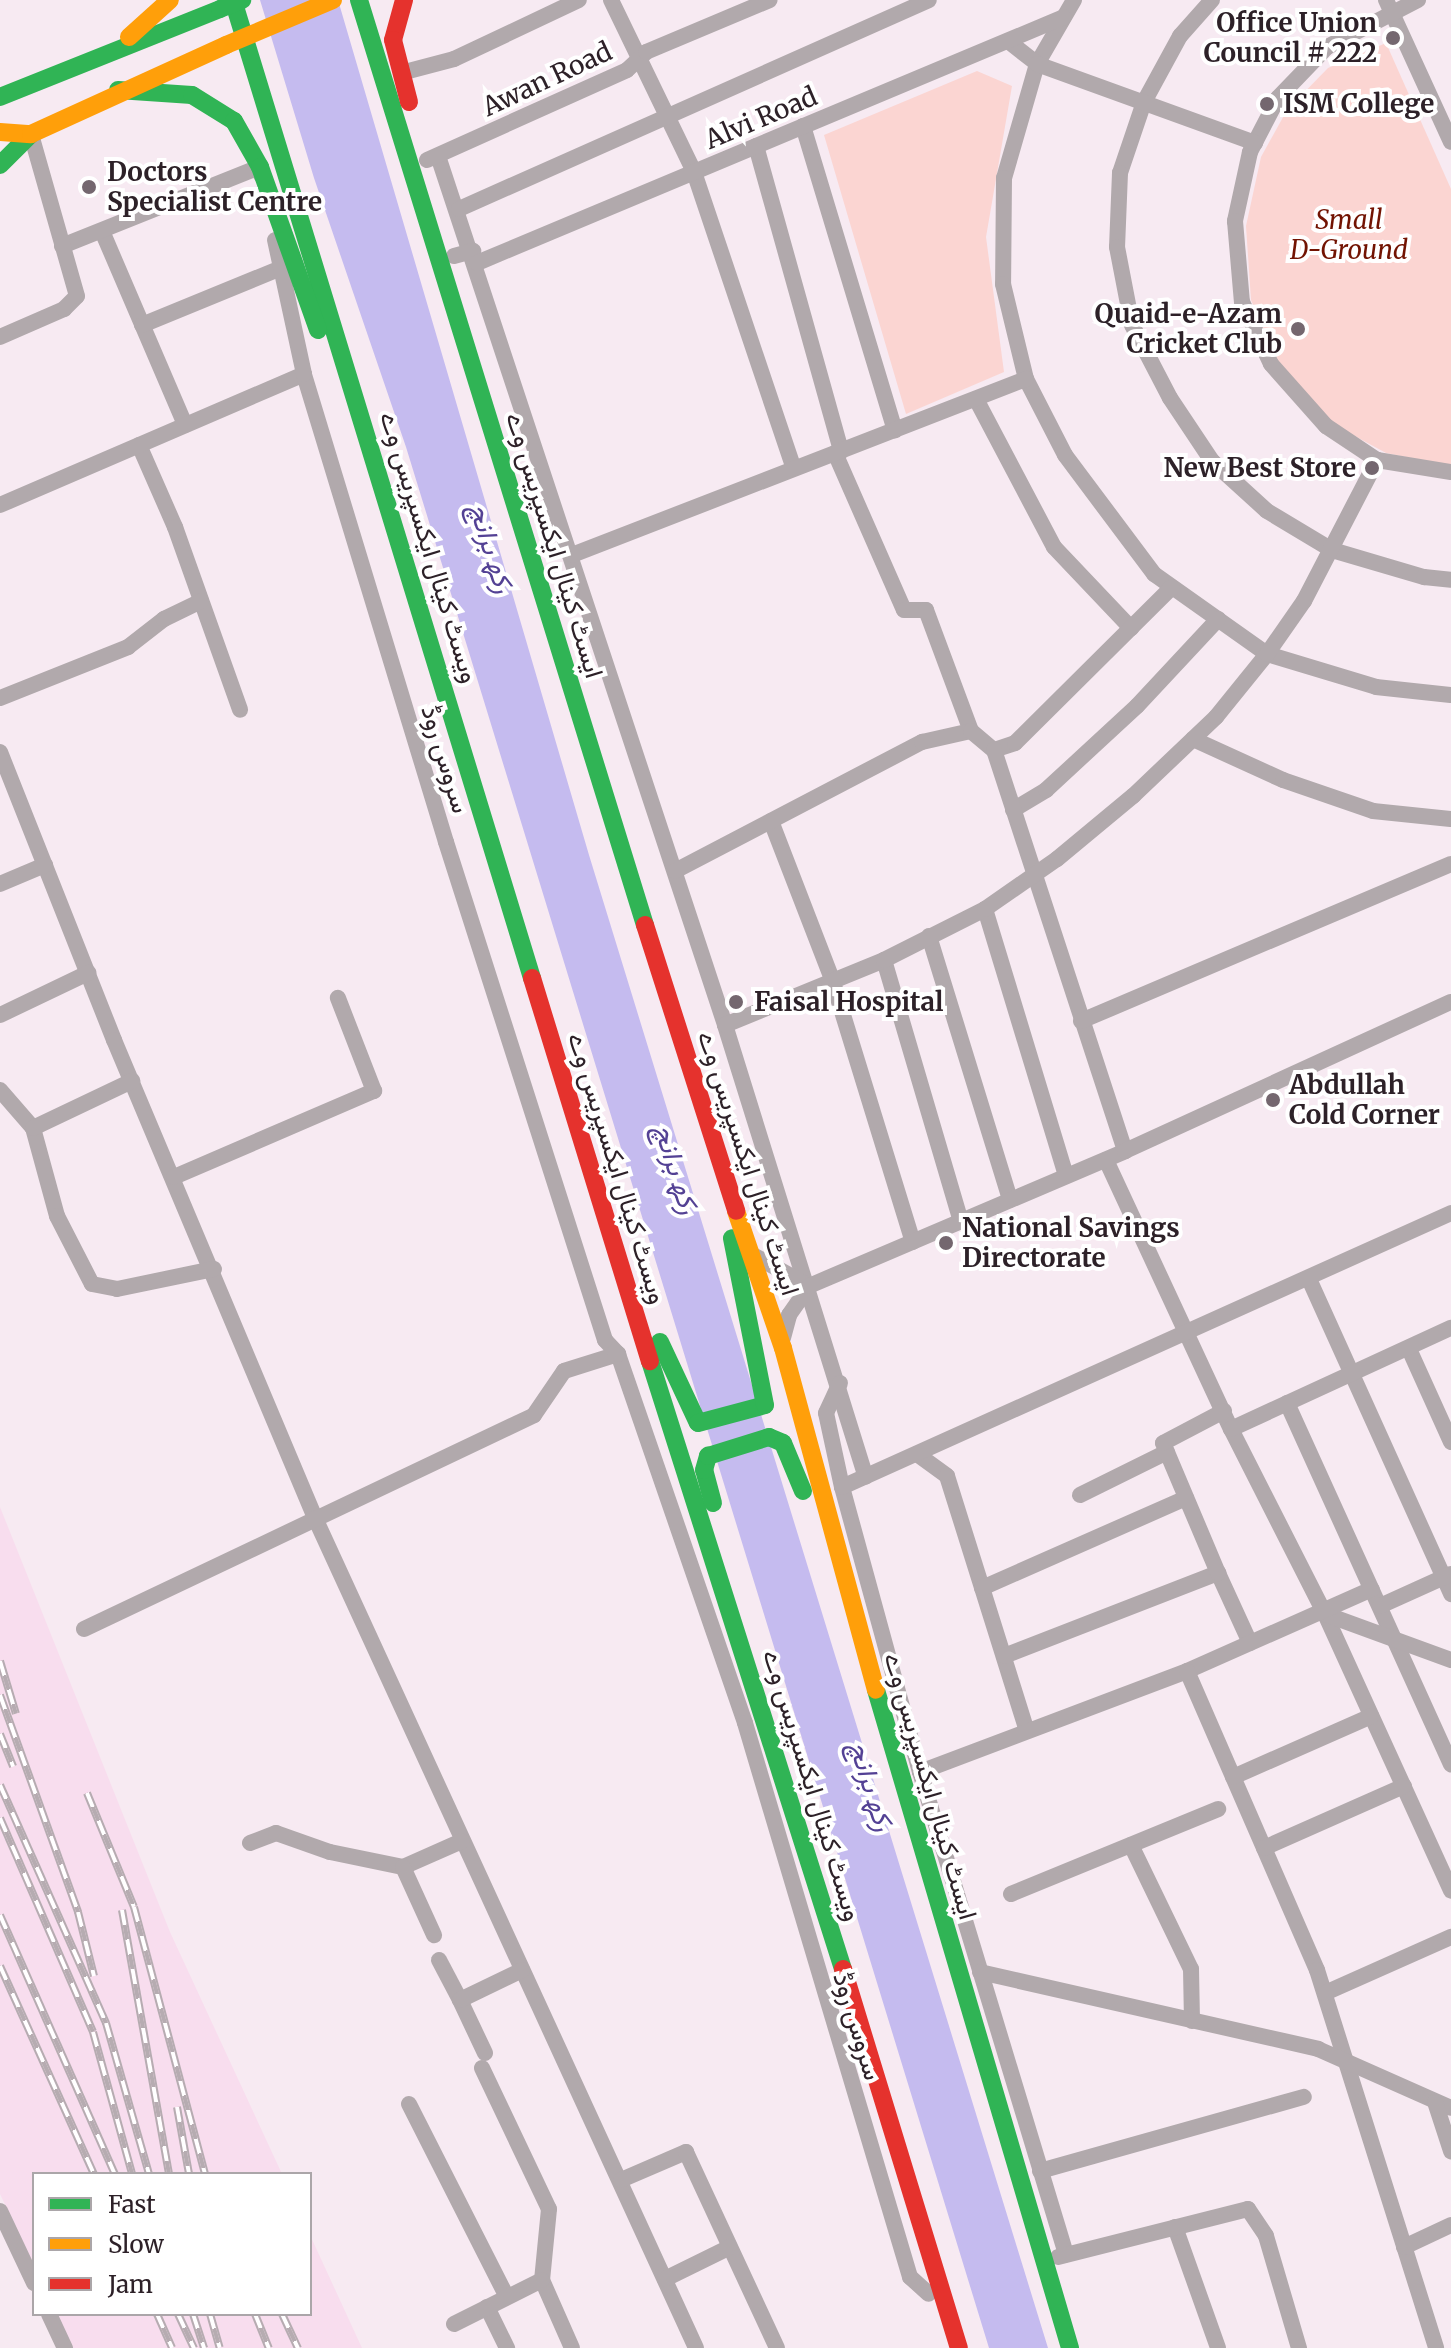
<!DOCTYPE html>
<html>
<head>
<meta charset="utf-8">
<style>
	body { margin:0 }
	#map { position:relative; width:1451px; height:2348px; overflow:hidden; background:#f7eaf2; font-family:Merriweather,Vazirmatn,serif }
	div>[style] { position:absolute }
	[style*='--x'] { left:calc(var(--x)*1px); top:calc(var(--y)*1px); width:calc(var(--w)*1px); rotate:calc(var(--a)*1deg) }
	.built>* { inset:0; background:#f8ddee }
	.green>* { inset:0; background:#fbd5d2 }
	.water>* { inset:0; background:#c5bbef }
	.street>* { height:16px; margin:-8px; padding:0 8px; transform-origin:8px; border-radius:8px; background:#b1a9ac }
	.fast>* { height:18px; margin:-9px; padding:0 9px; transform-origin:9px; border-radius:9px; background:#30b455 }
	.slow>* { height:18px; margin:-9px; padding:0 9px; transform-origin:9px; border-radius:9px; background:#ff9f0a }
	.jam>* { height:18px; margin:-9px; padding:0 9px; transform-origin:9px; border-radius:9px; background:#e5322d }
	.rail>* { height:8px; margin-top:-4px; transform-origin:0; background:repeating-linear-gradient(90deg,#fff 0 15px,#b6acb1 0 30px); box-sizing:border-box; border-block:2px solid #b6acb1 }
	.fast-bridge>* { height:18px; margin:-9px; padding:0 9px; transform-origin:9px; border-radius:9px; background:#30b455 }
	.slow-bridge>* { height:18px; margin:-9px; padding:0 9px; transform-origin:9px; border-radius:9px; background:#ff9f0a }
	.dots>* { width:22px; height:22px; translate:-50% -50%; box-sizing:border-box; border:4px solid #fff; border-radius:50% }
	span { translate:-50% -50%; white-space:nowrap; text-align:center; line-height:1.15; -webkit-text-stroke:8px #fff; paint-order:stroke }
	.poi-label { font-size:26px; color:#2d2128; font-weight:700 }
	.right { translate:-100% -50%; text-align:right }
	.left { translate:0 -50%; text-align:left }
	.street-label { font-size:26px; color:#2d2128 }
	.park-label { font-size:26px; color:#721302; font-style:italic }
	.water-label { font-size:28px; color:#534194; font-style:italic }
	.legend { position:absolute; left:32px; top:2172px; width:280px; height:144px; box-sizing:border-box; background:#fff; border:2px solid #aba6a9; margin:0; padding:10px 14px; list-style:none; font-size:24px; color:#2d2128 }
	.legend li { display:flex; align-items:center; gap:16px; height:40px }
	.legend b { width:40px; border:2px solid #aba6a9 }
</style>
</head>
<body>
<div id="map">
	<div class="built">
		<i style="clip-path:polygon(0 1507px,170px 1932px,282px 2174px,34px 2174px,34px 2265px,0 2194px)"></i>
		<i style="clip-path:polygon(310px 2235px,362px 2348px,73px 2348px,57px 2314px,310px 2314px)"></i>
	</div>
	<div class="green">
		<i style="clip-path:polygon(1386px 43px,1451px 189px,1451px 466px,1386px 453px,1327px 421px,1278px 361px,1251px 300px,1246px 226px,1261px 157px,1287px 110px,1328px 68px)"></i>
		<i style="clip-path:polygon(977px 71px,1012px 86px,986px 237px,1004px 372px,906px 414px,824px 135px)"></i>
	</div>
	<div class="water">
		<i style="clip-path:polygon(260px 0,338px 0,589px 855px,1048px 2348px,989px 2348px,406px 447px,314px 178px)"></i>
	</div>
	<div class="street">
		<i style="--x:611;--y:0;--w:191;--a:64.2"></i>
		<i style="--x:694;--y:172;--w:311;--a:71.4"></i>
		<i style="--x:1074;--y:0;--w:74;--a:120"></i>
		<i style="--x:1037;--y:64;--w:119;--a:106.1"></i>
		<i style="--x:1004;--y:178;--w:106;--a:90.5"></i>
		<i style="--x:1003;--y:284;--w:98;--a:76.4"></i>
		<i style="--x:1026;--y:379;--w:85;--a:62.8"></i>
		<i style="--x:1065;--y:455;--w:149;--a:53.2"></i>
		<i style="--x:1154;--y:574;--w:138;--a:35.3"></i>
		<i style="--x:1267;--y:654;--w:114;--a:16.8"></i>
		<i style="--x:1376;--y:687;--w:75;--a:6.1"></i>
		<i style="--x:1212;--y:0;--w:48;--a:131.6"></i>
		<i style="--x:1180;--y:36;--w:75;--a:118.6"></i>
		<i style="--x:1144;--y:102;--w:75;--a:108.7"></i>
		<i style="--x:1120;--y:173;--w:74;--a:92.3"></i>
		<i style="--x:1117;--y:247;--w:79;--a:79.1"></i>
		<i style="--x:1132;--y:325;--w:82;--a:62.5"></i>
		<i style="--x:1170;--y:398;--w:76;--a:56.3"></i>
		<i style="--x:1212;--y:461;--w:74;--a:42.3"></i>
		<i style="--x:1267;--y:511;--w:76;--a:31"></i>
		<i style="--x:1332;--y:550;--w:96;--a:16.4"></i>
		<i style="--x:1424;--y:577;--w:27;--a:6"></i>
		<i style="--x:1386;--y:0;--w:156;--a:65.4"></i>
		<i style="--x:1418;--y:0;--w:102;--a:152.7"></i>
		<i style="--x:1327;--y:47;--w:71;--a:133.9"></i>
		<i style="--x:1278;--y:98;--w:61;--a:117.4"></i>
		<i style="--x:1250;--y:152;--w:71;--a:102.3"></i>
		<i style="--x:1235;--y:221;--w:81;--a:85.1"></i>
		<i style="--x:1242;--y:302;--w:68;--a:64.9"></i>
		<i style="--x:1271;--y:364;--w:83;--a:48.4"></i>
		<i style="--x:1326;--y:426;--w:61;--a:33.7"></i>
		<i style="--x:1377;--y:460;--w:75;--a:9.2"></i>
		<i style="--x:1008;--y:41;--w:37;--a:38"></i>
		<i style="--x:1037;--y:64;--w:232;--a:19.9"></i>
		<i style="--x:401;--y:73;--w:55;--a:-14.8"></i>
		<i style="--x:454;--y:59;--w:138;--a:-25.3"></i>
		<i style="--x:803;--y:126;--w:318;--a:73.2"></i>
		<i style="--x:756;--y:146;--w:317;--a:74.4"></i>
		<i style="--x:438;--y:156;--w:915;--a:71.72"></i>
		<i style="--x:725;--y:1025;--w:473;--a:72.7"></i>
		<i style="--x:427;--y:160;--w:219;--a:-24.2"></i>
		<i style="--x:627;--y:70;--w:26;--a:-43"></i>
		<i style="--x:646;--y:52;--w:134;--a:-22.8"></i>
		<i style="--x:459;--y:209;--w:514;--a:-23.97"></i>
		<i style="--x:102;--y:231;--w:211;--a:66.8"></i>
		<i style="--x:62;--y:246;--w:213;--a:-21.8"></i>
		<i style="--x:260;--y:167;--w:8;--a:83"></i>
		<i style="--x:454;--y:256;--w:20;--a:-15"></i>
		<i style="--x:477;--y:263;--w:636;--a:-22.74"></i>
		<i style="--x:142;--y:325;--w:150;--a:-22.3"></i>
		<i style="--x:0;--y:337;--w:70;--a:-23.6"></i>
		<i style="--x:64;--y:309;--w:18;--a:-45"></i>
		<i style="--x:77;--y:296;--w:168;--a:-105.9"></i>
		<i style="--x:976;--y:399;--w:167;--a:62.2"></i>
		<i style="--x:1054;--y:547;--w:112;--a:46.5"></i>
		<i style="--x:139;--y:445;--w:90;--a:66.3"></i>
		<i style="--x:175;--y:527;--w:194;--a:70.4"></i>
		<i style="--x:835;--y:453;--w:171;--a:66.3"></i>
		<i style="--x:904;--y:610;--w:22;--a:0"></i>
		<i style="--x:926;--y:610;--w:129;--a:69.6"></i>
		<i style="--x:0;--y:505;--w:331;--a:-23.3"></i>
		<i style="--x:572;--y:555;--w:487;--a:-21.2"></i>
		<i style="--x:0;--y:698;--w:138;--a:-21.7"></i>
		<i style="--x:128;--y:647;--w:46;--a:-37.9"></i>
		<i style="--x:164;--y:619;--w:41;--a:-25.9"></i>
		<i style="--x:1193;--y:739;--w:99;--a:24.5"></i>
		<i style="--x:1283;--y:780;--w:95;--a:19"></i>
		<i style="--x:1373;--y:811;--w:78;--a:5.9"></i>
		<i style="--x:994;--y:750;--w:22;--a:-18"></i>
		<i style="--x:1015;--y:743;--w:221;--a:-44.8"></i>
		<i style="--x:0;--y:752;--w:310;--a:68.4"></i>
		<i style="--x:114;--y:1040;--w:519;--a:67.19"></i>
		<i style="--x:315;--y:1518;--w:913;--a:65.34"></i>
		<i style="--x:1013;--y:810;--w:39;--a:-31"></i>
		<i style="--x:1046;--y:790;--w:124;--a:-42.7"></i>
		<i style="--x:1137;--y:706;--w:119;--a:-47"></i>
		<i style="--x:771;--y:821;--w:169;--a:68.9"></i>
		<i style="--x:832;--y:979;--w:275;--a:72.9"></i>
		<i style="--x:675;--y:871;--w:279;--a:-27.6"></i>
		<i style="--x:922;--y:742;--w:50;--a:-12.7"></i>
		<i style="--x:971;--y:731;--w:30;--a:40"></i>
		<i style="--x:994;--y:750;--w:422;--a:71.9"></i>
		<i style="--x:0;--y:884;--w:49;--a:-22.9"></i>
		<i style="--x:985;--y:909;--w:279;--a:73.1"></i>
		<i style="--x:929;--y:936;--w:276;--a:72.9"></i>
		<i style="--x:884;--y:960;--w:272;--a:73.6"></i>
		<i style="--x:0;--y:1015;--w:98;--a:-25.5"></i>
		<i style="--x:1081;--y:1021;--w:402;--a:-23"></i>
		<i style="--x:725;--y:1025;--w:172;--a:-22.2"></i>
		<i style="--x:884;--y:960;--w:113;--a:-26.8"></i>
		<i style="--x:985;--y:909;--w:88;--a:-34.8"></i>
		<i style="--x:1057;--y:859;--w:99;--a:-39.7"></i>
		<i style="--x:1133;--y:796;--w:115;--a:-43.6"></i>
		<i style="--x:1216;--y:717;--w:81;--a:-51"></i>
		<i style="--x:1267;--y:654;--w:65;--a:-55.1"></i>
		<i style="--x:1304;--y:601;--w:159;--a:-62.6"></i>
		<i style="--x:0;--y:1090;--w:50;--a:49"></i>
		<i style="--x:33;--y:1128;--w:91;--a:74.7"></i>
		<i style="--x:57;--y:1216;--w:76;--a:62.8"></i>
		<i style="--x:92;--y:1284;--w:25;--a:11"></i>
		<i style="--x:117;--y:1289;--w:99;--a:-11.7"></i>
		<i style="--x:33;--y:1128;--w:110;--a:-25.4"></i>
		<i style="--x:1106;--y:1160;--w:297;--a:65.1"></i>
		<i style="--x:1231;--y:1429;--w:208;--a:63.1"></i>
		<i style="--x:1325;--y:1614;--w:304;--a:65.5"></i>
		<i style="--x:174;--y:1177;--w:218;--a:-23.3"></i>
		<i style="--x:374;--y:1091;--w:100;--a:-111.2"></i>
		<i style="--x:753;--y:1255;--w:64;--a:29"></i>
		<i style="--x:1309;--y:1279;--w:346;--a:65.7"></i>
		<i style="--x:783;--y:1338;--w:24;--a:-75"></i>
		<i style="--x:789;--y:1315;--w:35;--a:-55"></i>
		<i style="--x:809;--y:1286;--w:344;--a:-23.1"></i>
		<i style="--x:1125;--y:1151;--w:358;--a:-24.6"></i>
		<i style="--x:1409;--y:1349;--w:102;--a:65.7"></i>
		<i style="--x:618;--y:1354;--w:390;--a:71"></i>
		<i style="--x:745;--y:1723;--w:578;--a:73.41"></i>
		<i style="--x:910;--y:2277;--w:25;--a:42"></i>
		<i style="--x:840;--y:1383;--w:33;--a:115"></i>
		<i style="--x:826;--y:1413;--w:76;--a:77.8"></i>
		<i style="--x:842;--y:1487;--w:295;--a:74.7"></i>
		<i style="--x:920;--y:1772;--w:504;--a:73.15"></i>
		<i style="--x:1287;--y:1403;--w:397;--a:65.6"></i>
		<i style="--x:1231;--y:1429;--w:242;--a:-24.7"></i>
		<i style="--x:917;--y:1454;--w:37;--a:36"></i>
		<i style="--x:947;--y:1476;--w:267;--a:72.6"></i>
		<i style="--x:842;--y:1487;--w:668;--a:-24.22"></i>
		<i style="--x:1080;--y:1495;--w:97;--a:-26.3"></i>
		<i style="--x:1218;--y:1573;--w:77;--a:65.4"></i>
		<i style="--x:982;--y:1588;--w:223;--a:-23.8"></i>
		<i style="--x:1380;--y:1606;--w:78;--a:-24.3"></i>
		<i style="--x:1325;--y:1614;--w:134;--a:20.1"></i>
		<i style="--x:84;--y:1629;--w:498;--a:-25.4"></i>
		<i style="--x:534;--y:1415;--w:53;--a:-55.7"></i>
		<i style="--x:564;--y:1371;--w:57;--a:-17.5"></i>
		<i style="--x:618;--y:1354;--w:19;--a:-133"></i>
		<i style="--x:605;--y:1340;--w:523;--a:-107.71"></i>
		<i style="--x:446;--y:842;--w:489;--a:-106.9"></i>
		<i style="--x:304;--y:374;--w:137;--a:-102.2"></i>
		<i style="--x:1004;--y:1656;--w:230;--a:-21.2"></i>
		<i style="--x:1218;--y:1573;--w:141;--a:-112.9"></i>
		<i style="--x:1163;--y:1443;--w:69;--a:-27.7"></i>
		<i style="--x:1187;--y:1671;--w:202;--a:-23.9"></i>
		<i style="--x:920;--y:1772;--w:285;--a:-20.7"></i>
		<i style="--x:1187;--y:1671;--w:326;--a:66.5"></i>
		<i style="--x:1317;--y:1970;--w:396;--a:72.5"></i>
		<i style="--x:1233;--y:1777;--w:151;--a:-23.8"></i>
		<i style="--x:250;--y:1843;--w:28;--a:-21"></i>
		<i style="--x:276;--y:1833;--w:57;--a:19.4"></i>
		<i style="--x:330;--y:1852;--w:75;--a:11.6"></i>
		<i style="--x:403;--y:1867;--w:64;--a:-23.8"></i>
		<i style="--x:1131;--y:1845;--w:138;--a:64.2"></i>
		<i style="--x:1191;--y:1969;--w:52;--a:88.9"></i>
		<i style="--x:1264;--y:1848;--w:153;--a:-23.9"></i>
		<i style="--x:403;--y:1867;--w:75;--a:65.5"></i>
		<i style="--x:1011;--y:1894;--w:224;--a:-22.3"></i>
		<i style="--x:439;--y:1960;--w:45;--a:62.3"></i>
		<i style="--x:980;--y:1972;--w:347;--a:12.8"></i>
		<i style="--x:1318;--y:2049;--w:145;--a:23.9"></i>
		<i style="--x:1325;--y:1993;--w:138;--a:-24"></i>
		<i style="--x:485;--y:2053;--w:59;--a:-115.3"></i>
		<i style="--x:460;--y:2000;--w:69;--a:-25.8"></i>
		<i style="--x:482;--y:2068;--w:156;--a:64.6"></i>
		<i style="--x:549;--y:2209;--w:71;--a:95.6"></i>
		<i style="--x:542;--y:2280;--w:74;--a:66.2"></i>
		<i style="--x:1435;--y:2102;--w:52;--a:71.9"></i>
		<i style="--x:409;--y:2104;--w:216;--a:63.1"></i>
		<i style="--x:1040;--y:2171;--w:274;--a:-15.7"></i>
		<i style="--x:621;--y:2180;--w:71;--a:-23.3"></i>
		<i style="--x:686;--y:2152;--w:216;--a:65.1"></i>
		<i style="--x:0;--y:2211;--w:80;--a:64.7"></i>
		<i style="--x:1175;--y:2227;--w:128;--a:70.4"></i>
		<i style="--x:1404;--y:2247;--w:52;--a:-25.1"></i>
		<i style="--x:1058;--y:2257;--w:196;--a:-14.2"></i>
		<i style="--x:1248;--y:2209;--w:32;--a:56"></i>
		<i style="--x:1266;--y:2236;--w:117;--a:73.6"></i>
		<i style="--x:665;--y:2279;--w:72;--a:-26.2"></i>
		<i style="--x:487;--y:2307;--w:46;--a:64"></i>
		<i style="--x:49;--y:2314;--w:38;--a:65"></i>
		<i style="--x:454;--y:2324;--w:98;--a:-26.6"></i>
	</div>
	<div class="fast">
		<i style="--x:233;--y:0;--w:1023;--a:73"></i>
		<i style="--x:359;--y:0;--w:968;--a:72.82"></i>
		<i style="--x:118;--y:90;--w:74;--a:3.9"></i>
		<i style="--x:192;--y:95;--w:49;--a:31.8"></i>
		<i style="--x:234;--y:121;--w:53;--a:60.5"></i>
		<i style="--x:260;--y:167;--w:173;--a:70.4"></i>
		<i style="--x:0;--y:97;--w:237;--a:-21.8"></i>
		<i style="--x:0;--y:165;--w:44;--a:-45"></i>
		<i style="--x:660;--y:1342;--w:89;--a:64.9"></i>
		<i style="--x:698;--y:1423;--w:69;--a:-15"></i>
		<i style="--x:765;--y:1405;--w:170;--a:-101.2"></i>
		<i style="--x:650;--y:1361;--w:638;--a:72.39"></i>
		<i style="--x:713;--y:1503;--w:34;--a:-105"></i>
		<i style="--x:704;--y:1470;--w:15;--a:-74"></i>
		<i style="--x:708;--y:1456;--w:64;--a:-17.3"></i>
		<i style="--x:769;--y:1437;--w:15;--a:23"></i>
		<i style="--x:783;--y:1443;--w:52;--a:67.4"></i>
		<i style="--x:876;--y:1690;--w:686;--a:73.57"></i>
	</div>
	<div class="slow">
		<i style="--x:129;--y:37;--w:55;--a:-42.1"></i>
		<i style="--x:0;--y:132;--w:31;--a:4"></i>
		<i style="--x:31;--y:134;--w:214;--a:-24.5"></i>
		<i style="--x:736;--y:1211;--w:145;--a:71.1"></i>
		<i style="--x:783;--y:1348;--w:354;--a:74.8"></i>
	</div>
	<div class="jam">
		<i style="--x:404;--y:0;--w:41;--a:105.4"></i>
		<i style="--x:393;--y:40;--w:64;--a:75.5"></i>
		<i style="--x:645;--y:925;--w:300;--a:72.3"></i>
		<i style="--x:532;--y:978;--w:401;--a:72.9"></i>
		<i style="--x:843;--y:1969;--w:396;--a:73"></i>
	</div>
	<div class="rail">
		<i style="--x:0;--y:1661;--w:55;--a:73.2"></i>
		<i style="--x:0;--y:1695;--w:231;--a:70.2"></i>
		<i style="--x:78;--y:1912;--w:66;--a:76"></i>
		<i style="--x:0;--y:1734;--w:35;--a:68"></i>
		<i style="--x:0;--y:1785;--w:261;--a:66"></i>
		<i style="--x:106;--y:2023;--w:157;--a:74.1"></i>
		<i style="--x:87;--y:1793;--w:123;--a:67.6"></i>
		<i style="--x:134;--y:1907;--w:276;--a:75.1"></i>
		<i style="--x:0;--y:1818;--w:233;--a:66.5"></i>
		<i style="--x:93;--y:2032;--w:147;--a:74.6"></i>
		<i style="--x:122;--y:1910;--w:268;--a:79.9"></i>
		<i style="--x:0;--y:1915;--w:283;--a:66.1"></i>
		<i style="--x:0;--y:1966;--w:228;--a:65.7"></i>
		<i style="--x:177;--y:2107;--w:68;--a:79.8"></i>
		<i style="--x:157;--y:2314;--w:37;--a:66"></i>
		<i style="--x:178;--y:2314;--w:38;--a:65"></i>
		<i style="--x:193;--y:2314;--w:36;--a:72"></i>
		<i style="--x:210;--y:2314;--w:35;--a:74"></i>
		<i style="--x:255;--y:2314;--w:37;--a:68"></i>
		<i style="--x:282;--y:2314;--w:38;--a:65"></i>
	</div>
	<div class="fast-bridge">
		<i style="--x:220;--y:9;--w:24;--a:-22"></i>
	</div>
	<div class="slow-bridge">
		<i style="--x:226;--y:45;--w:116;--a:-22.8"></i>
	</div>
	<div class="dots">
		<i style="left:1393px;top:38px;background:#74676f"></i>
		<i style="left:1267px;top:104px;background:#74676f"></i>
		<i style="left:89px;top:187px;background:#74676f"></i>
		<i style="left:1298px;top:329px;background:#74676f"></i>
		<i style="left:1372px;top:468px;background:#74676f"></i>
		<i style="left:736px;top:1002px;background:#74676f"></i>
		<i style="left:1273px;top:1100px;background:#74676f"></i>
		<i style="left:946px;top:1243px;background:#74676f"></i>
	</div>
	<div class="poi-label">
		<span class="right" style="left:1377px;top:38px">Office Union<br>Council # 222</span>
		<span class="left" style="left:1283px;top:104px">ISM College</span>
		<span class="left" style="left:107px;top:187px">Doctors<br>Specialist Centre</span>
		<span class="right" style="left:1282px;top:329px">Quaid-e-Azam<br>Cricket Club</span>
		<span class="right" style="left:1356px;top:468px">New Best Store</span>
		<span class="left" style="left:754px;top:1002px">Faisal Hospital</span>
		<span class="left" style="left:1289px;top:1100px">Abdullah<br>Cold Corner</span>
		<span class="left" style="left:962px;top:1243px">National Savings<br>Directorate</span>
	</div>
	<div class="street-label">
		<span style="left:547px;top:79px;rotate:-25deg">Awan Road</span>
		<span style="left:761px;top:118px;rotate:-23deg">Alvi Road</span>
		<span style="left:555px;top:545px;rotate:73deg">ایسٹ کینال ایکسپریس وے</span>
		<span style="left:430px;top:547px;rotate:73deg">ویسٹ کینال ایکسپریس وے</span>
		<span style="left:446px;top:759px;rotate:73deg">سروس روڈ</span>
		<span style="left:749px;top:1163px;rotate:72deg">ایسٹ کینال ایکسپریس وے</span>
		<span style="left:618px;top:1168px;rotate:73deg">ویسٹ کینال ایکسپریس وے</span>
		<span style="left:813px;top:1785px;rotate:73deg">ویسٹ کینال ایکسپریس وے</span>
		<span style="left:931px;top:1786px;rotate:74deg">ایسٹ کینال ایکسپریس وے</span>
		<span style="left:858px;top:2026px;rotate:73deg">سروس روڈ</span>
	</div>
	<div class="park-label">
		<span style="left:1349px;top:235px">Small<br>D-Ground</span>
	</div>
	<div class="water-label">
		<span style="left:492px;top:548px;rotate:73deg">رکھ برانچ</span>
		<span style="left:677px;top:1169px;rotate:73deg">رکھ برانچ</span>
		<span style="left:872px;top:1786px;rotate:73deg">رکھ برانچ</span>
	</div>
	<ul class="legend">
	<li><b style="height:10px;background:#30b455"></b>Fast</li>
	<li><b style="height:10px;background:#ff9f0a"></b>Slow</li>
	<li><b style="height:10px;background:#e5322d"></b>Jam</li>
	</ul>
</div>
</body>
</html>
